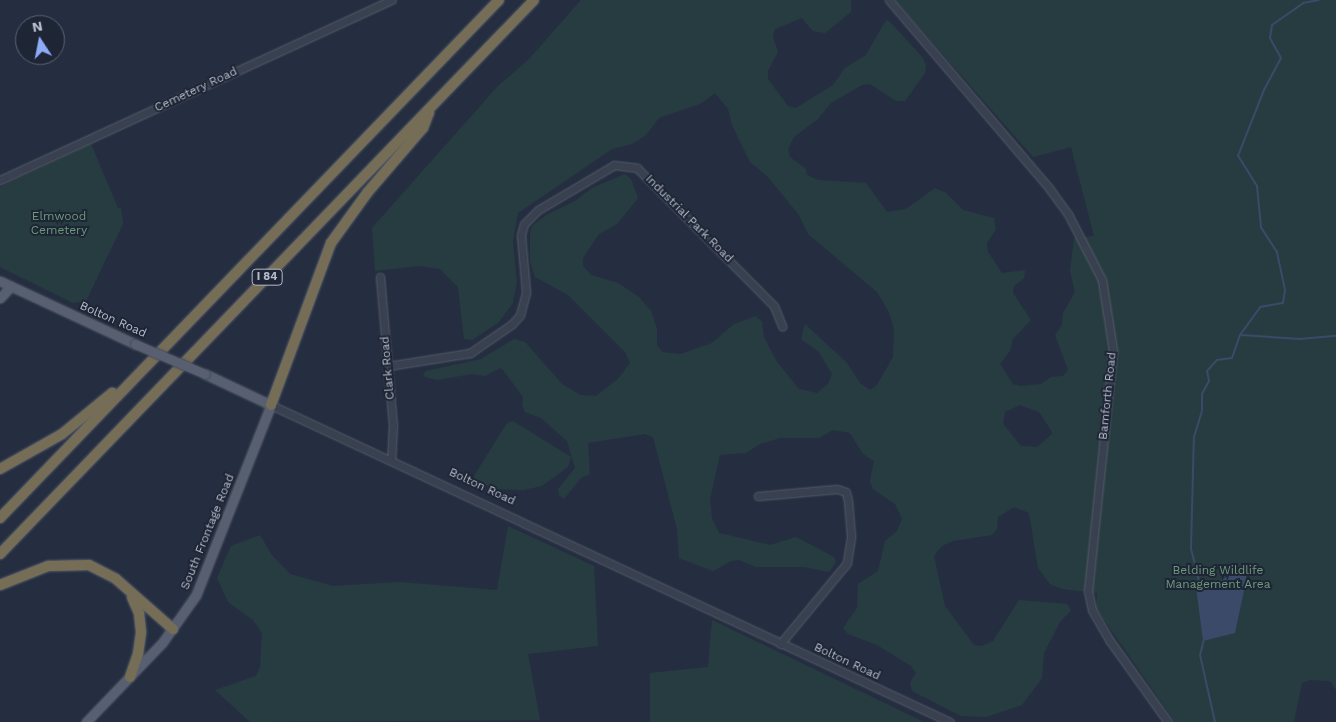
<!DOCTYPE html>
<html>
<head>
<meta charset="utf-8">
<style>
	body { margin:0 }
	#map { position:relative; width:1336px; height:722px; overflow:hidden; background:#252e40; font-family:"Work Sans",sans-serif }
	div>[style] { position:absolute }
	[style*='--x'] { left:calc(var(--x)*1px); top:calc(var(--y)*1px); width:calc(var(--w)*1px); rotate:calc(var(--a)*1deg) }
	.green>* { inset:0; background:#273c41 }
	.water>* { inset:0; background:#3b4a69 }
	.stream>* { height:2px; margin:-1px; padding:0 1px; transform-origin:1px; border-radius:1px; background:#3b4a69 }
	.roads { filter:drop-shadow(0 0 1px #545c6a) drop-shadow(0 0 1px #545c6a) }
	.minor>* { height:7px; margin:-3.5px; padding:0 3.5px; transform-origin:3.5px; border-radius:3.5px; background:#394150 }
	.major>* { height:9px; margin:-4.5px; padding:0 4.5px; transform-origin:4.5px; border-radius:4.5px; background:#585f70 }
	.highway>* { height:10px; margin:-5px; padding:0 5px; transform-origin:5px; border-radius:5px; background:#766d57 }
	.bridges { filter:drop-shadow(0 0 1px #434a59) drop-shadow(0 0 1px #434a59) }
	.major-bridge>* { height:9px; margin:-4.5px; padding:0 4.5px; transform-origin:4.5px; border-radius:4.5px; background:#585f70 }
	span { translate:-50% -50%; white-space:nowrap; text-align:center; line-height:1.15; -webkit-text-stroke:4px #1e2535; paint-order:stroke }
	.shield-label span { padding:1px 4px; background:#1e2535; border:1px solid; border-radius:4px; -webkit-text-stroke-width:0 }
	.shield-label { font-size:11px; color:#b6bcca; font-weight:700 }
	.street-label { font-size:12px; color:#b6bcca }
	.park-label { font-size:12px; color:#6d9b7c }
	.north { position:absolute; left:15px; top:15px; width:50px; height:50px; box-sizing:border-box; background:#1e2535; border:1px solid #5b6171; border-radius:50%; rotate:349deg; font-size:14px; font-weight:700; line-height:20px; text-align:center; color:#b6bcca }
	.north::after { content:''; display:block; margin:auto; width:18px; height:22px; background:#8dacf8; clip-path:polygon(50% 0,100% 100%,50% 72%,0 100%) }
</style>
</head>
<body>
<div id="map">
	<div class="green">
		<i style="clip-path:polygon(evenodd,581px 0,851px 0,851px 12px,825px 33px,813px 31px,802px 18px,775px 29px,773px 37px,778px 52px,768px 71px,768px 79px,788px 106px,796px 108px,833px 85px,845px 68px,866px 55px,884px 23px,887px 20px,893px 25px,923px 58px,926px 65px,925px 73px,905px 101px,896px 101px,870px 84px,862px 85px,831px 103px,818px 119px,794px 137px,788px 149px,790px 157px,806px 169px,807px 175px,818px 180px,866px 183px,887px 212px,906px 209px,935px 188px,946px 193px,963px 210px,994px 218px,996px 229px,987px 243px,988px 252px,1002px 273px,1025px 270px,1024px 278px,1014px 286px,1013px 293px,1031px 320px,1013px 339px,1010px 351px,1000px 364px,1013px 384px,1020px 386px,1041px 384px,1051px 377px,1063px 376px,1068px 370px,1055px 335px,1062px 325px,1063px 313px,1075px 292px,1070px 271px,1074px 238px,1094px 236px,1071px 147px,1033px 157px,895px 0,1336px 0,1336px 690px,1330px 681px,1310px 680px,1302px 683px,1294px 722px,1175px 722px,1096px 608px,1097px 593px,1062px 589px,1050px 584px,1038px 568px,1029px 513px,1014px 507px,998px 517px,997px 529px,992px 535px,953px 541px,942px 546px,934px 556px,945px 606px,974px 645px,982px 646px,993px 641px,1019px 600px,1067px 604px,1071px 610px,1060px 622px,1044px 653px,1042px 678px,1022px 705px,986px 717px,961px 716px,912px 691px,910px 683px,916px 673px,911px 666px,877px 645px,848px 634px,843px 628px,857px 608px,858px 584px,878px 571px,885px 541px,897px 531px,902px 519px,895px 504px,873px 489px,870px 481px,874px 461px,863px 454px,850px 433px,833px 430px,819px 438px,780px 438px,760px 444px,746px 453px,720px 455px,710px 499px,712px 518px,719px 533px,770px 545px,796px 537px,834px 557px,836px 562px,829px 572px,804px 567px,756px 567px,739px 560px,731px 561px,713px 571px,679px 558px,677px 529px,653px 437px,644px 434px,588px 443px,590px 474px,581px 478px,564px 499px,559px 495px,558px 489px,575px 468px,567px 441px,541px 418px,525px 412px,522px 405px,523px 397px,503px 370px,500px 368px,485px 376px,472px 374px,437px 380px,425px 377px,423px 374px,426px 371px,481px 359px,514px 339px,525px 342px,562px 384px,580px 395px,596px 396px,618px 379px,630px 363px,625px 352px,568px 295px,535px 277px,530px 261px,530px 232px,533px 225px,546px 215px,575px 201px,592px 188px,625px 174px,631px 179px,638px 198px,617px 224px,599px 234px,583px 258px,583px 266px,591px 275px,618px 283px,639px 297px,651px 311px,657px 329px,657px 345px,662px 352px,681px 354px,712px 343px,734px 324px,756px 316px,762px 322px,764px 337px,777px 362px,799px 389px,817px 393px,828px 384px,832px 374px,819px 352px,801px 339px,805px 324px,847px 363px,860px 383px,870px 390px,877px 385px,893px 357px,894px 329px,889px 312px,877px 292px,808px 234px,799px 215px,767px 176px,750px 162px,732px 125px,728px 109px,715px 93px,702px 103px,659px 118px,646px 135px,632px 144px,612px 149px,518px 213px,513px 241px,517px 281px,513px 303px,498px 323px,472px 340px,464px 339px,458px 287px,440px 269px,419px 266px,375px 271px,372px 228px,497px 87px,529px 59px,581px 0,1020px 405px,1039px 412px,1051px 430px,1052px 434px,1037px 447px,1021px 446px,1003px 424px,1005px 412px,1020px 405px)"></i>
		<i style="clip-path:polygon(91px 144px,118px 208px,121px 208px,123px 224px,86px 301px,73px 303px,0 267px,0 187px)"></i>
		<i style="clip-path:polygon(513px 421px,571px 457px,568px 467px,542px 486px,524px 490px,496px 489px,472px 479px,507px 423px)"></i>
		<i style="clip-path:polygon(508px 526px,594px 566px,598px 646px,528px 654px,540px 720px,250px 722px,215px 690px,256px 676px,260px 667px,262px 633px,253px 620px,228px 602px,217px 578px,231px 546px,260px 535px,271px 554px,290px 574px,333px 586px,399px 582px,497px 590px)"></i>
		<i style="clip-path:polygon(712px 620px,922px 721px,924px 722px,650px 722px,650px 673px,708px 667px)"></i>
	</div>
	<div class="water">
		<i style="clip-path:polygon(1239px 568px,1246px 571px,1246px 581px,1235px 633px,1203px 641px,1196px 587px,1222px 580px)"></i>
	</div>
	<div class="stream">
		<i style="--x:1241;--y:335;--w:59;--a:3.9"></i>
		<i style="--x:1300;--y:339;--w:36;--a:-5"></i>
		<i style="--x:1200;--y:585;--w:38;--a:-104"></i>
		<i style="--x:1191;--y:548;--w:111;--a:-88.5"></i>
		<i style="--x:1194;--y:437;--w:28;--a:-73"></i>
		<i style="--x:1202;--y:410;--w:16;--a:-90"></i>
		<i style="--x:1202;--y:394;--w:15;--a:-62"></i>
		<i style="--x:1209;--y:381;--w:10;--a:-101"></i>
		<i style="--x:1207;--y:371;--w:15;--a:-48"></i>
		<i style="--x:1217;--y:360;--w:15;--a:-8"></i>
		<i style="--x:1232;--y:358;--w:24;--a:-71"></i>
		<i style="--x:1240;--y:335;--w:34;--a:-54"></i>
		<i style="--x:1260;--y:307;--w:23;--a:-10"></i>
		<i style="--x:1283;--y:303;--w:13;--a:-81"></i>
		<i style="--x:1285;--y:290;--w:39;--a:-102"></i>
		<i style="--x:1277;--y:252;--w:30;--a:-123"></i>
		<i style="--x:1261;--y:227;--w:41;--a:-95.6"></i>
		<i style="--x:1257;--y:186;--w:36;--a:-122"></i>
		<i style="--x:1238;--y:156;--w:71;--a:-68.5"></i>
		<i style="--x:1264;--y:90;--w:36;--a:-62"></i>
		<i style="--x:1281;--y:58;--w:23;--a:-119"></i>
		<i style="--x:1270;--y:38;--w:13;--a:-81"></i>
		<i style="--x:1272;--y:25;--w:38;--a:-35"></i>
		<i style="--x:1303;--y:3;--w:16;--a:-11"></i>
		<i style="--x:1204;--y:639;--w:16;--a:104"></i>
		<i style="--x:1200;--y:655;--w:69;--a:77.4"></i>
	</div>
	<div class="roads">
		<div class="minor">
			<i style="--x:889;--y:0;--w:247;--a:49.6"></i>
			<i style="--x:1049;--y:188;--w:34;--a:54"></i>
			<i style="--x:1069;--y:216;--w:72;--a:62.7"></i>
			<i style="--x:1102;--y:280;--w:71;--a:81.1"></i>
			<i style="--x:1113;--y:350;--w:242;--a:95.9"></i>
			<i style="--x:1088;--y:591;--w:19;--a:78"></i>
			<i style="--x:1092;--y:610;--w:36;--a:60"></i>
			<i style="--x:1110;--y:641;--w:100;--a:54.4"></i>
			<i style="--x:0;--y:180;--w:431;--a:-24.7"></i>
			<i style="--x:380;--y:277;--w:149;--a:85"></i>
			<i style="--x:393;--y:425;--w:34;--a:93"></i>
			<i style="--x:388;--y:366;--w:83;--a:-9"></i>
			<i style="--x:470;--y:353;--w:51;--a:-34.6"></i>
			<i style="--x:512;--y:324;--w:12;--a:-48"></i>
			<i style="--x:520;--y:315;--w:24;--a:-75"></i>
			<i style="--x:526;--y:292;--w:57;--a:-95"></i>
			<i style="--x:521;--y:235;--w:11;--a:-75"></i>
			<i style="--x:524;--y:224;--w:20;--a:-45"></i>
			<i style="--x:538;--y:210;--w:88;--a:-30.6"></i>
			<i style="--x:614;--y:165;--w:23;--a:7"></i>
			<i style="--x:637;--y:168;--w:194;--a:45.2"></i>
			<i style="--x:774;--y:306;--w:22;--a:68"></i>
			<i style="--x:271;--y:405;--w:749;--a:25.03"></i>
			<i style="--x:758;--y:496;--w:79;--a:-5.1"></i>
			<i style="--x:837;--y:489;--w:9;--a:18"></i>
			<i style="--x:846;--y:492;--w:9;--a:77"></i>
			<i style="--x:848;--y:501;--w:36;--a:85"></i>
			<i style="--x:851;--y:537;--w:26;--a:99"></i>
			<i style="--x:847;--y:563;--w:105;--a:129.6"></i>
		</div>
		<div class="major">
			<i style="--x:0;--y:281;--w:149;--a:25"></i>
			<i style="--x:0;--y:298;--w:16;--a:-47"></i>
			<i style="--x:86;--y:722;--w:110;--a:-46.1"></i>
			<i style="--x:162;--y:643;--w:59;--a:-54.7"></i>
			<i style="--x:196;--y:595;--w:204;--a:-68.5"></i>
			<i style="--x:271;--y:405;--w:73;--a:-154.8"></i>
		</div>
		<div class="highway">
			<i style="--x:271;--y:405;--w:173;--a:-69.7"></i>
			<i style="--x:331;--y:243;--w:62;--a:-54.2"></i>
			<i style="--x:367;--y:193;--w:86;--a:-49.3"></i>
			<i style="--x:423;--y:128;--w:17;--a:-69"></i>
			<i style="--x:0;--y:469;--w:71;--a:-29.4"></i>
			<i style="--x:62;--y:434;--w:65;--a:-39.4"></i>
			<i style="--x:0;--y:518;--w:719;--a:-46.07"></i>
			<i style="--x:0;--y:554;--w:769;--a:-46.05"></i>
			<i style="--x:0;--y:585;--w:52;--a:-21.6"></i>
			<i style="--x:48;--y:566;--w:41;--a:-1.4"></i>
			<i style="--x:89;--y:565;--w:30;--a:27"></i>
			<i style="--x:116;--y:579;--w:76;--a:41.3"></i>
			<i style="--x:130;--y:677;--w:24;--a:-71"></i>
			<i style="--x:138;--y:654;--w:22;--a:-82"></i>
			<i style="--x:141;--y:632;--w:19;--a:-96"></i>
			<i style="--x:139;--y:613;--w:17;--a:-114"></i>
		</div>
	</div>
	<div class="bridges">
		<div class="major-bridge">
			<i style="--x:135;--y:344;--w:76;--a:23.2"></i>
		</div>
	</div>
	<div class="shield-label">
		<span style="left:267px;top:277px">I 84</span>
	</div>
	<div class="street-label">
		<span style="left:196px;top:90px;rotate:-25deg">Cemetery Road</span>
		<span style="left:689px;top:219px;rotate:45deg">Industrial Park Road</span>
		<span style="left:113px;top:320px;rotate:24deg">Bolton Road</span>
		<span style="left:388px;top:368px;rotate:-95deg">Clark Road</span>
		<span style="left:1108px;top:396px;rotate:-84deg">Bamforth Road</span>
		<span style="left:482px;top:487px;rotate:25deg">Bolton Road</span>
		<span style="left:208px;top:532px;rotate:-68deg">South Frontage Road</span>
		<span style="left:847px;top:662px;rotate:25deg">Bolton Road</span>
	</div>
	<div class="park-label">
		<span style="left:59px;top:224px">Elmwood<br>Cemetery</span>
		<span style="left:1218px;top:578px">Belding Wildlife<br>Management Area</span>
	</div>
	<div class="north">N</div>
</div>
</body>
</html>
